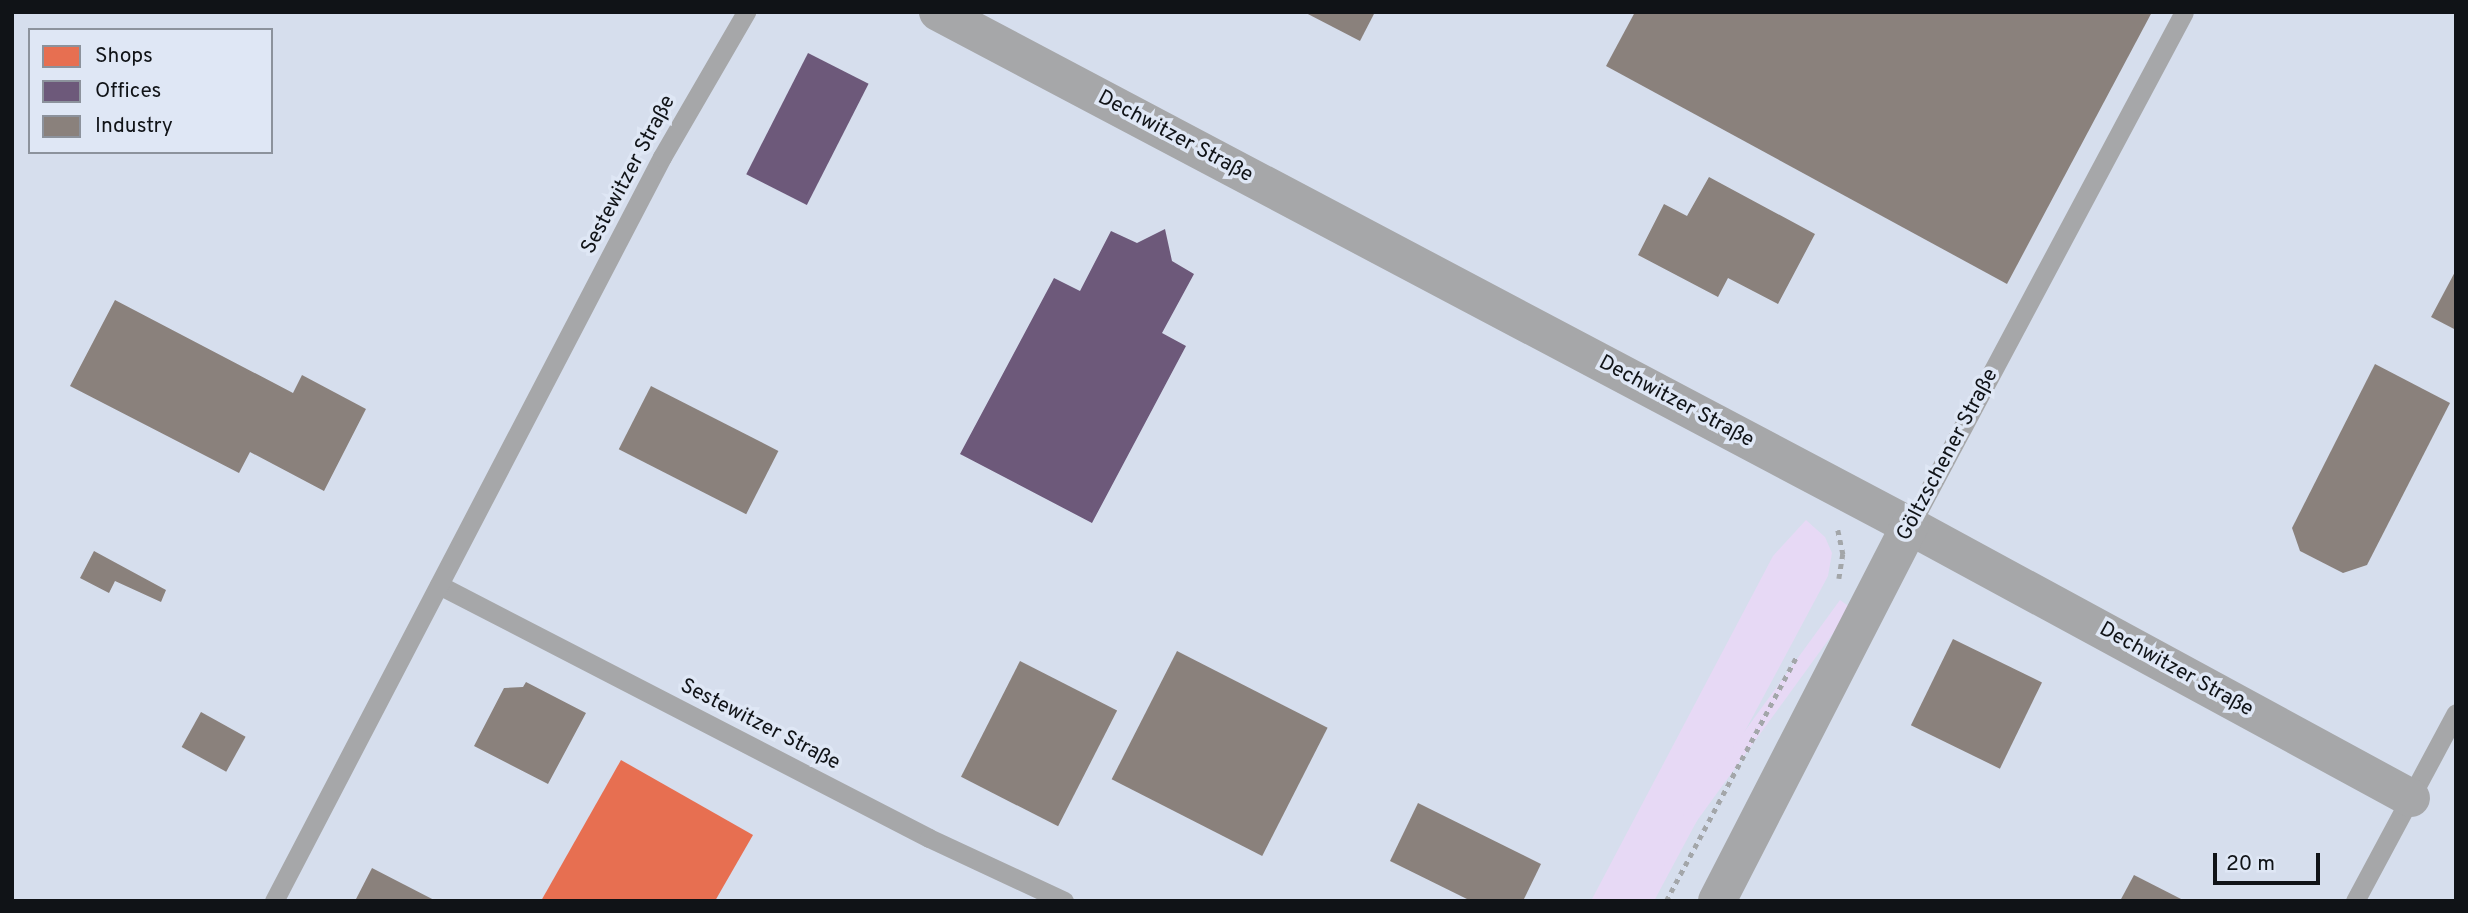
<!DOCTYPE html>
<html>
<head>
<meta charset="utf-8">
<style>
	body { margin:0 }
	#map { position:relative; width:2468px; height:913px; overflow:hidden; background:#e4e8f0; font-family:Overpass,sans-serif }
	div>[style] { position:absolute }
	[style*='--x'] { left:calc(var(--x)*1px); top:calc(var(--y)*1px); width:calc(var(--w)*1px); rotate:calc(var(--a)*1deg) }
	.built>* { inset:0; background:#d6deed }
	.green>* { inset:0; background:#e7d9f5; transform-origin:0 0 }
	.shops>* { inset:0; background:#e76f51 }
	.offices>* { inset:0; background:#6d597a; transform-origin:0 0 }
	.industry>* { inset:0; background:#8a817c; transform-origin:0 0 }
	.path>* { height:4.5px; margin-top:-2.25px; transform-origin:0; background:repeating-linear-gradient(90deg,#a3a6a9 0 5px,transparent 0 10px) }
	.service>* { height:19px; margin:-9.5px; padding:0 9.5px; transform-origin:9.5px; border-radius:9.5px; background:#a6a7a9 }
	.minor>* { height:38px; margin:-19px; padding:0 19px; transform-origin:19px; border-radius:19px; background:#a6a7a9 }
	span { translate:-50% -50%; white-space:nowrap; text-align:center; line-height:1.15; -webkit-text-stroke:7px #dfe7f5; paint-order:stroke }
	.street-label { font-size:21px; color:#101317 }
	.frame { position:absolute; inset:0; border:14px solid #101317; pointer-events:none }
	.legend { position:absolute; left:28px; top:28px; width:245px; height:126px; box-sizing:border-box; background:#dfe7f5; border:2px solid #8c929c; margin:0; padding:9px 12px; list-style:none; font-size:21px; color:#101317 }
	.legend li { display:flex; align-items:center; gap:14px; height:35px }
	.legend b { width:35px; border:2px solid #8c929c }
	.scale { position:absolute; left:2213px; top:853px; width:107px; height:32px; box-sizing:border-box; border:4px solid #101317; border-top:0; padding-left:9px; font-size:21px; line-height:24px; white-space:nowrap; color:#101317; -webkit-text-stroke:5px #dfe7f5; paint-order:stroke }
</style>
</head>
<body>
<div id="map">
	<div class="built">
		<i style="clip-path:polygon(evenodd,12px 12px,2456px 12px,2456px 901px,12px 901px,12px 12px,30px 30px,271px 30px,271px 152px,30px 152px,30px 30px)"></i>
	</div>
	<div class="green">
		<i style="clip-path:polygon(1806px 520px,1825px 537px,1832px 553px,1828px 576px,1654px 901px,1591px 901px,1773px 556px)"></i>
		<i style="left:1840px;top:600px;width:14px;height:342px;rotate:36deg"></i>
	</div>
	<div class="shops">
		<i style="clip-path:polygon(621px 760px,753px 835px,715px 901px,541px 901px)"></i>
	</div>
	<div class="offices">
		<i style="left:808px;top:53px;width:68px;height:136px;rotate:27deg"></i>
		<i style="clip-path:polygon(1165px 229px,1172px 261px,1194px 274px,1162px 333px,1186px 346px,1092px 523px,960px 454px,1054px 278px,1080px 291px,1111px 231px,1137px 243px)"></i>
	</div>
	<div class="industry">
		<i style="clip-path:polygon(1304px 12px,1375px 12px,1360px 41px)"></i>
		<i style="clip-path:polygon(1635px 12px,2152px 12px,2007px 284px,1606px 66px)"></i>
		<i style="clip-path:polygon(1709px 177px,1815px 234px,1778px 304px,1728px 278px,1718px 297px,1638px 255px,1664px 204px,1687px 216px)"></i>
		<i style="clip-path:polygon(2456px 270px,2456px 330px,2431px 317px)"></i>
		<i style="clip-path:polygon(115px 300px,293px 393px,302px 375px,366px 409px,324px 491px,250px 452px,239px 473px,70px 386px)"></i>
		<i style="clip-path:polygon(2375px 364px,2450px 403px,2367px 565px,2343px 573px,2300px 551px,2292px 528px)"></i>
		<i style="left:651px;top:386px;width:143px;height:71px;rotate:27deg"></i>
		<i style="clip-path:polygon(94px 551px,166px 590px,161px 602px,115px 581px,109px 593px,80px 578px)"></i>
		<i style="left:1953px;top:639px;width:99px;height:96px;rotate:26deg"></i>
		<i style="left:1177px;top:651px;width:169px;height:144px;rotate:27deg"></i>
		<i style="left:1020px;top:661px;width:109px;height:130px;rotate:27deg"></i>
		<i style="clip-path:polygon(526px 682px,586px 713px,548px 784px,474px 746px,504px 688px,523px 687px)"></i>
		<i style="left:201px;top:712px;width:51px;height:40px;rotate:29deg"></i>
		<i style="clip-path:polygon(1418px 803px,1541px 864px,1523px 901px,1471px 901px,1390px 861px)"></i>
		<i style="clip-path:polygon(372px 868px,436px 901px,355px 901px)"></i>
		<i style="clip-path:polygon(2134px 875px,2185px 901px,2120px 901px)"></i>
	</div>
	<div class="path">
		<i style="--x:1838;--y:530;--w:25;--a:78"></i>
		<i style="--x:1843;--y:554;--w:25;--a:99"></i>
		<i style="--x:1666;--y:901;--w:276;--a:-61.9"></i>
	</div>
	<div class="service">
		<i style="--x:1910;--y:526;--w:582;--a:-61.94"></i>
		<i style="--x:439;--y:585;--w:551;--a:27.31"></i>
		<i style="--x:929;--y:838;--w:149;--a:25"></i>
		<i style="--x:274;--y:901;--w:839;--a:-62.46"></i>
		<i style="--x:662;--y:157;--w:168;--a:-59.9"></i>
		<i style="--x:2355;--y:901;--w:213;--a:-61.8"></i>
	</div>
	<div class="minor">
		<i style="--x:938;--y:12;--w:1100;--a:27.87"></i>
		<i style="--x:1910;--y:526;--w:570;--a:28.5"></i>
		<i style="--x:1717;--y:901;--w:422;--a:-62.8"></i>
	</div>
	<div class="street-label">
		<span style="left:1175px;top:137px;rotate:28deg">Dechwitzer Straße</span>
		<span style="left:629px;top:175px;rotate:-62deg">Sestewitzer Straße</span>
		<span style="left:1676px;top:402px;rotate:28deg">Dechwitzer Straße</span>
		<span style="left:1948px;top:455px;rotate:-62deg">Göltzschener Straße</span>
		<span style="left:2176px;top:670px;rotate:29deg">Dechwitzer Straße</span>
		<span style="left:760px;top:725px;rotate:27deg">Sestewitzer Straße</span>
	</div>
	<div class="frame"></div>
	<ul class="legend">
	<li><b style="height:19px;background:#e76f51"></b>Shops</li>
	<li><b style="height:19px;background:#6d597a"></b>Offices</li>
	<li><b style="height:19px;background:#8a817c"></b>Industry</li>
	</ul>
	<div class="scale">20 m</div>
</div>
</body>
</html>
